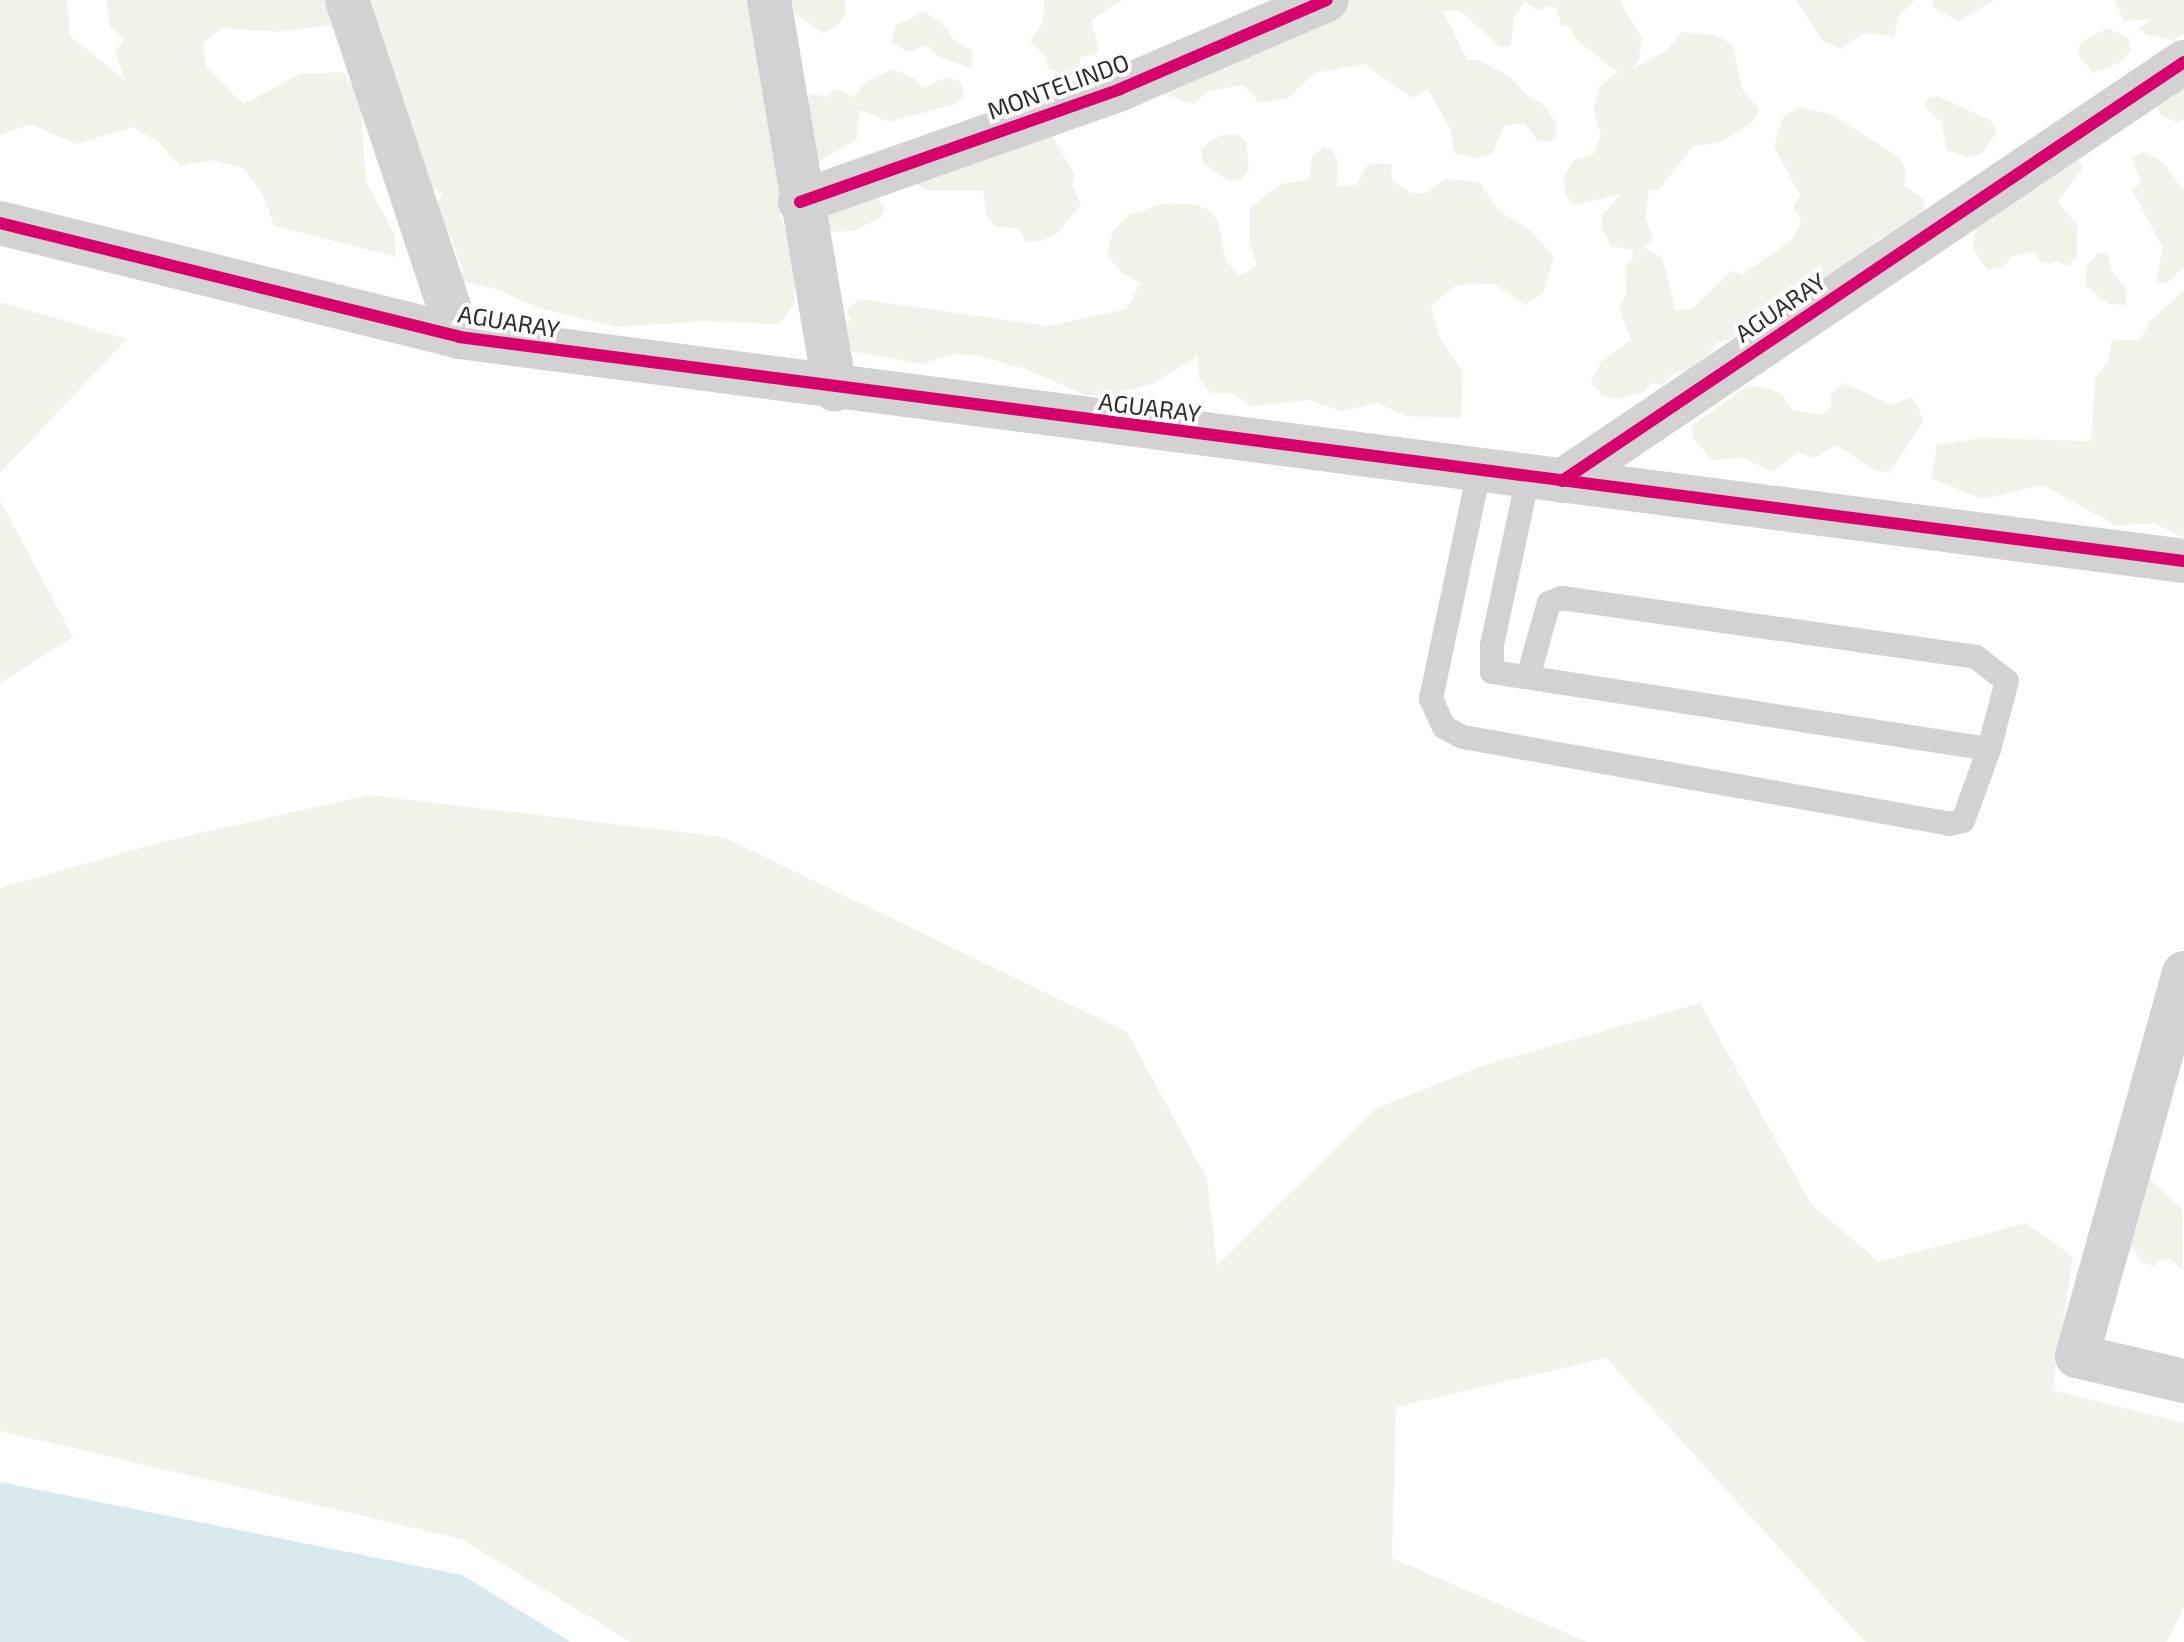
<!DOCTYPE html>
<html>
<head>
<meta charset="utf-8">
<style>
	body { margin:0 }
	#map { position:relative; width:2184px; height:1642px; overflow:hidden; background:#fff; font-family:"Exo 2",sans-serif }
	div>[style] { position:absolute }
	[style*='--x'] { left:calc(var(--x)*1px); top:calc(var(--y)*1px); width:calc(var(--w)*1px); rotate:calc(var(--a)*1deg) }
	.green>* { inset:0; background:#f1f3eb }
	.water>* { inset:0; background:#d8e9ef }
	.service>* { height:24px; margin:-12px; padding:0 12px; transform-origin:12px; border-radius:12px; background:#d2d2d2 }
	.minor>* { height:44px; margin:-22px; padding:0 22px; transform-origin:22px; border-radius:22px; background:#d2d2d2 }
	.cycleway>* { height:12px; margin:-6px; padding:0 6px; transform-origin:6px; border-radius:6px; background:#d6006c }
	span { translate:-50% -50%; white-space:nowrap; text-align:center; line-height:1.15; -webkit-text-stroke:8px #fff; paint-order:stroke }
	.street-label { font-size:24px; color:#2d2d2d }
</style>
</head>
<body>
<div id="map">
	<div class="green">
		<i style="clip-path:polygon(0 0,67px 0,70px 36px,126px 81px,115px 52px,124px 39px,110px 27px,106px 0,342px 0,342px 24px,277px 32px,221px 28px,203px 44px,206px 66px,243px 104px,301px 74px,343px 72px,360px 96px,366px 182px,394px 233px,396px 257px,274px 226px,262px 192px,243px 168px,211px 160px,180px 166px,157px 141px,133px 127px,76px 144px,31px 124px,0 135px)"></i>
		<i style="clip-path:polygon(353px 0,748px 0,784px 202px,780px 217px,796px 255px,794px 303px,780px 324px,704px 321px,618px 327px,538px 308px,497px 289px,456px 280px,462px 269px,448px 230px,435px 227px,433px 206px,444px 194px,429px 187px,426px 168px,406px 164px)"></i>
		<i style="clip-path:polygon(788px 0,844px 0,846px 12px,838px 26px,823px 33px,790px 10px)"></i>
		<i style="clip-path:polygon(1044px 0,1122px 0,1091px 20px,1099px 49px,1094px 55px,1081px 57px,1077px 73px,1070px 77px,1048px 68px,1043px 53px,1030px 41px,1043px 23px)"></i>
		<i style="clip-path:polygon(1304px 0,1619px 0,1642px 38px,1639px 59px,1632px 69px,1667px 51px,1681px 32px,1716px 35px,1732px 45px,1743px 91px,1759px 109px,1754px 121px,1719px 143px,1694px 146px,1658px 190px,1649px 189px,1645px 216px,1653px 238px,1644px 248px,1662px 258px,1676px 311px,1693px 308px,1731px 271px,1742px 275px,1793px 239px,1801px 219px,1793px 206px,1800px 195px,1774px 147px,1783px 117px,1800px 107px,1830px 114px,1899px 157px,1906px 170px,1904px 186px,1924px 199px,1926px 218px,1877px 240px,1850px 267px,1813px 283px,1782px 316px,1760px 318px,1735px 338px,1716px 343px,1703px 365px,1672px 374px,1662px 385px,1651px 383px,1644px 392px,1617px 399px,1603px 395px,1590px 383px,1601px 362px,1631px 340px,1619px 309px,1626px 294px,1625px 267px,1634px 257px,1632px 250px,1611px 246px,1601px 227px,1603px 214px,1621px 194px,1574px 205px,1566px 196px,1563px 178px,1574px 160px,1594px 154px,1601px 136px,1593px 110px,1599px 87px,1618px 72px,1574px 38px,1571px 27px,1561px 25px,1556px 8px,1548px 6px,1539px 11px,1525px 2px,1514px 16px,1511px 45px,1500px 47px,1460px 10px,1443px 11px,1467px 60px,1478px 60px,1508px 75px,1531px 99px,1541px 102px,1557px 124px,1555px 139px,1546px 142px,1538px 141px,1524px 123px,1504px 126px,1493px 153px,1477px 158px,1454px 153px,1451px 131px,1428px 89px,1412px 98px,1364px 64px,1315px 73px,1288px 98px,1271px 102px,1259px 102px,1244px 85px,1210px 91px,1193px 104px,1167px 95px,1164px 88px)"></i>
		<i style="clip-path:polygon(1796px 0,1915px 0,1900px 14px,1894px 36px,1863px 33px,1841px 49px,1822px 40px)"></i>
		<i style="clip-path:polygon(1932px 0,1995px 0,1958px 21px,1933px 7px)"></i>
		<i style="clip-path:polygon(2115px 0,2184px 0,2184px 35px,2172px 40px,2147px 35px,2139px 29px,2151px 19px,2124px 21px)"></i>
		<i style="clip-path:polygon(925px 11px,948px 29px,951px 38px,973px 51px,971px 68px,937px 56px,927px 45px,909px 52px,891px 42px,896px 25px)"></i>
		<i style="clip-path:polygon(2107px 28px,2129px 38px,2131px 51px,2120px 63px,2092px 73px,2077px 52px,2082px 42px)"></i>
		<i style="clip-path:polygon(893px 69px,915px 79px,922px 88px,948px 77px,960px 81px,964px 96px,956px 104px,889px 122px,860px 110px,857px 139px,812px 166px,803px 101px,812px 93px,825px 97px,837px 89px,853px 97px,866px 82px)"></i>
		<i style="clip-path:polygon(2184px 72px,2184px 119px,2177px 122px,2162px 116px,2152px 101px)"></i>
		<i style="clip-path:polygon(1937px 96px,1990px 120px,1997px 132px,1983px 153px,1967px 157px,1947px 150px,1941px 122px,1925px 107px,1928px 98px)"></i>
		<i style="clip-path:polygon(1237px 134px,1246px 141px,1249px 169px,1240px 181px,1227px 180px,1202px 162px,1201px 148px,1220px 136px)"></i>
		<i style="clip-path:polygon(1052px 136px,1075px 175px,1072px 185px,1081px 205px,1056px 234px,1041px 241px,1026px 242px,1019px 228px,996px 227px,987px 217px,983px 191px,925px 190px,916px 184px)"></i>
		<i style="clip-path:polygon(1324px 146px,1333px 150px,1338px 162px,1337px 187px,1357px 185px,1366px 166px,1380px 163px,1391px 164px,1392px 181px,1411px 193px,1427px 193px,1445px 179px,1479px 182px,1497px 209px,1532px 232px,1554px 257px,1543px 293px,1526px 305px,1494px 284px,1456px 285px,1431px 306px,1439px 336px,1463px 372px,1461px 418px,1406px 416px,1378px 403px,1341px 411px,1309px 400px,1252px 406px,1233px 393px,1211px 393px,1199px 379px,1197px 356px,1152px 384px,1104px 396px,1086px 395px,1026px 369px,975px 355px,951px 354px,922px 364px,851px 351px,843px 327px,851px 320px,847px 310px,858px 299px,1048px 326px,1126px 309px,1141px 283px,1122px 273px,1107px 255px,1113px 231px,1129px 215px,1163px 204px,1198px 205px,1210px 211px,1218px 222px,1226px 261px,1239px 275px,1249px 271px,1257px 265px,1250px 244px,1250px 208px,1280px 184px,1310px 179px,1312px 157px)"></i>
		<i style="clip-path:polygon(2143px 152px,2163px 162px,2184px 191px,2184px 267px,2167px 283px,2156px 282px,2163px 248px,2132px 190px,2141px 183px,2132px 158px)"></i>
		<i style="clip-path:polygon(2075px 155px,2083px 168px,2058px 201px,2077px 225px,2077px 256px,2068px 266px,2056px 261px,2050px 264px,2038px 260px,2036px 251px,2011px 257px,2002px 268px,1987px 270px,1973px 248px,1977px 219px)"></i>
		<i style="clip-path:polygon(875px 194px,885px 207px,881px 217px,854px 231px,825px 232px,788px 207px)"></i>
		<i style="clip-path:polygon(2098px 253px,2107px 254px,2112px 271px,2127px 289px,2126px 305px,2109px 304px,2086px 286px,2086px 266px)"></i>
		<i style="clip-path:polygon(2184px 290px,2184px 538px,2154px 523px,2117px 526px,2043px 485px,1982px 499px,1931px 478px,1937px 445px,1981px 438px,2091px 441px,2095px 379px,2108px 362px,2112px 339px,2139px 341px,2150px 322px)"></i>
		<i style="clip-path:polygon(0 302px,127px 339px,0 473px)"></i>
		<i style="clip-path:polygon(1843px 383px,1893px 405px,1911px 397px,1919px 408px,1923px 422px,1890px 473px,1872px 469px,1837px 445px,1814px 458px,1797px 452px,1773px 472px,1743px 458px,1711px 460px,1693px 437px,1691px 426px,1746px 387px,1764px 387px,1781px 394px,1793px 410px,1823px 415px,1831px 407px,1831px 394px)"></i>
		<i style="clip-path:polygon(0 500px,73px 637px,0 683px)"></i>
		<i style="clip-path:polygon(369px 795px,723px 837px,1127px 1032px,1207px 1179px,1217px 1266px,1375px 1109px,1485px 1065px,1700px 1003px,1811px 1204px,1879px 1262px,2026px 1223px,2073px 1257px,2052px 1390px,2184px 1423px,2184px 1606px,2167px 1642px,1865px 1642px,1606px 1358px,1396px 1407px,1392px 1558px,1587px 1642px,631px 1642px,461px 1539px,0 1431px,0 888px,165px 841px)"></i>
		<i style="clip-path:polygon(2148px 1177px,2182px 1209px,2182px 1270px,2171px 1259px,2162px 1259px,2154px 1266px,2141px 1262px,2133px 1247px,2125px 1257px)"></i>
	</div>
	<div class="water">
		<i style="clip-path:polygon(0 1482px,462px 1575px,571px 1642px,0 1642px)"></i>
	</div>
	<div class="service">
		<i style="--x:1479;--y:471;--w:233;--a:101.9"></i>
		<i style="--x:1431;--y:699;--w:31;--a:65"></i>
		<i style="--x:1444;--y:727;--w:21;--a:28"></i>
		<i style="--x:1463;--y:737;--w:494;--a:10.1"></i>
		<i style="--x:1949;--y:824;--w:14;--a:-12"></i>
		<i style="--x:1963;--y:821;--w:77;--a:-70.1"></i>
		<i style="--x:1989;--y:749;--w:503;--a:-171.19"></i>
		<i style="--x:1492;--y:672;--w:27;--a:-90"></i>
		<i style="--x:1492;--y:645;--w:172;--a:-77.9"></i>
		<i style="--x:1528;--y:677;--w:77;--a:-74.2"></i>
		<i style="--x:1549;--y:603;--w:14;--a:-21"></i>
		<i style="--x:1562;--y:598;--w:418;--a:8.1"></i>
		<i style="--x:1976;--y:657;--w:39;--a:38"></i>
		<i style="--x:2007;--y:681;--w:70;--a:104.8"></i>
	</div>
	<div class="minor">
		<i style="--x:347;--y:0;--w:355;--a:71.6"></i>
		<i style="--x:769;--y:0;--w:395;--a:80.4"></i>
		<i style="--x:800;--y:202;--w:339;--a:-19.4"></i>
		<i style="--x:1120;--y:89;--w:225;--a:-23.3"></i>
		<i style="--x:0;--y:223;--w:473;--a:13.9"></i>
		<i style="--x:459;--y:337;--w:1739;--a:7.4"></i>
		<i style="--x:1562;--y:481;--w:750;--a:-33.97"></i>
		<i style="--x:2184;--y:973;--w:398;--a:105.6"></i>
		<i style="--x:2077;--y:1356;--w:110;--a:13.2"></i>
	</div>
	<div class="cycleway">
		<i style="--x:800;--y:202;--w:339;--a:-19.4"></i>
		<i style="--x:1120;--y:89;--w:225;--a:-23.3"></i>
		<i style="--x:0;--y:223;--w:473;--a:13.9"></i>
		<i style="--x:459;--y:337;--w:1739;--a:7.4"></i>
		<i style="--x:1562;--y:481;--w:750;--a:-33.97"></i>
	</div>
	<div class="street-label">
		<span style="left:1058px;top:86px;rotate:-20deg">MONTELINDO</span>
		<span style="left:1780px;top:307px;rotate:-34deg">AGUARAY</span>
		<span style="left:509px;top:321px;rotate:9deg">AGUARAY</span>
		<span style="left:1150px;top:407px;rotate:7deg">AGUARAY</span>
	</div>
</div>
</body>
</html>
